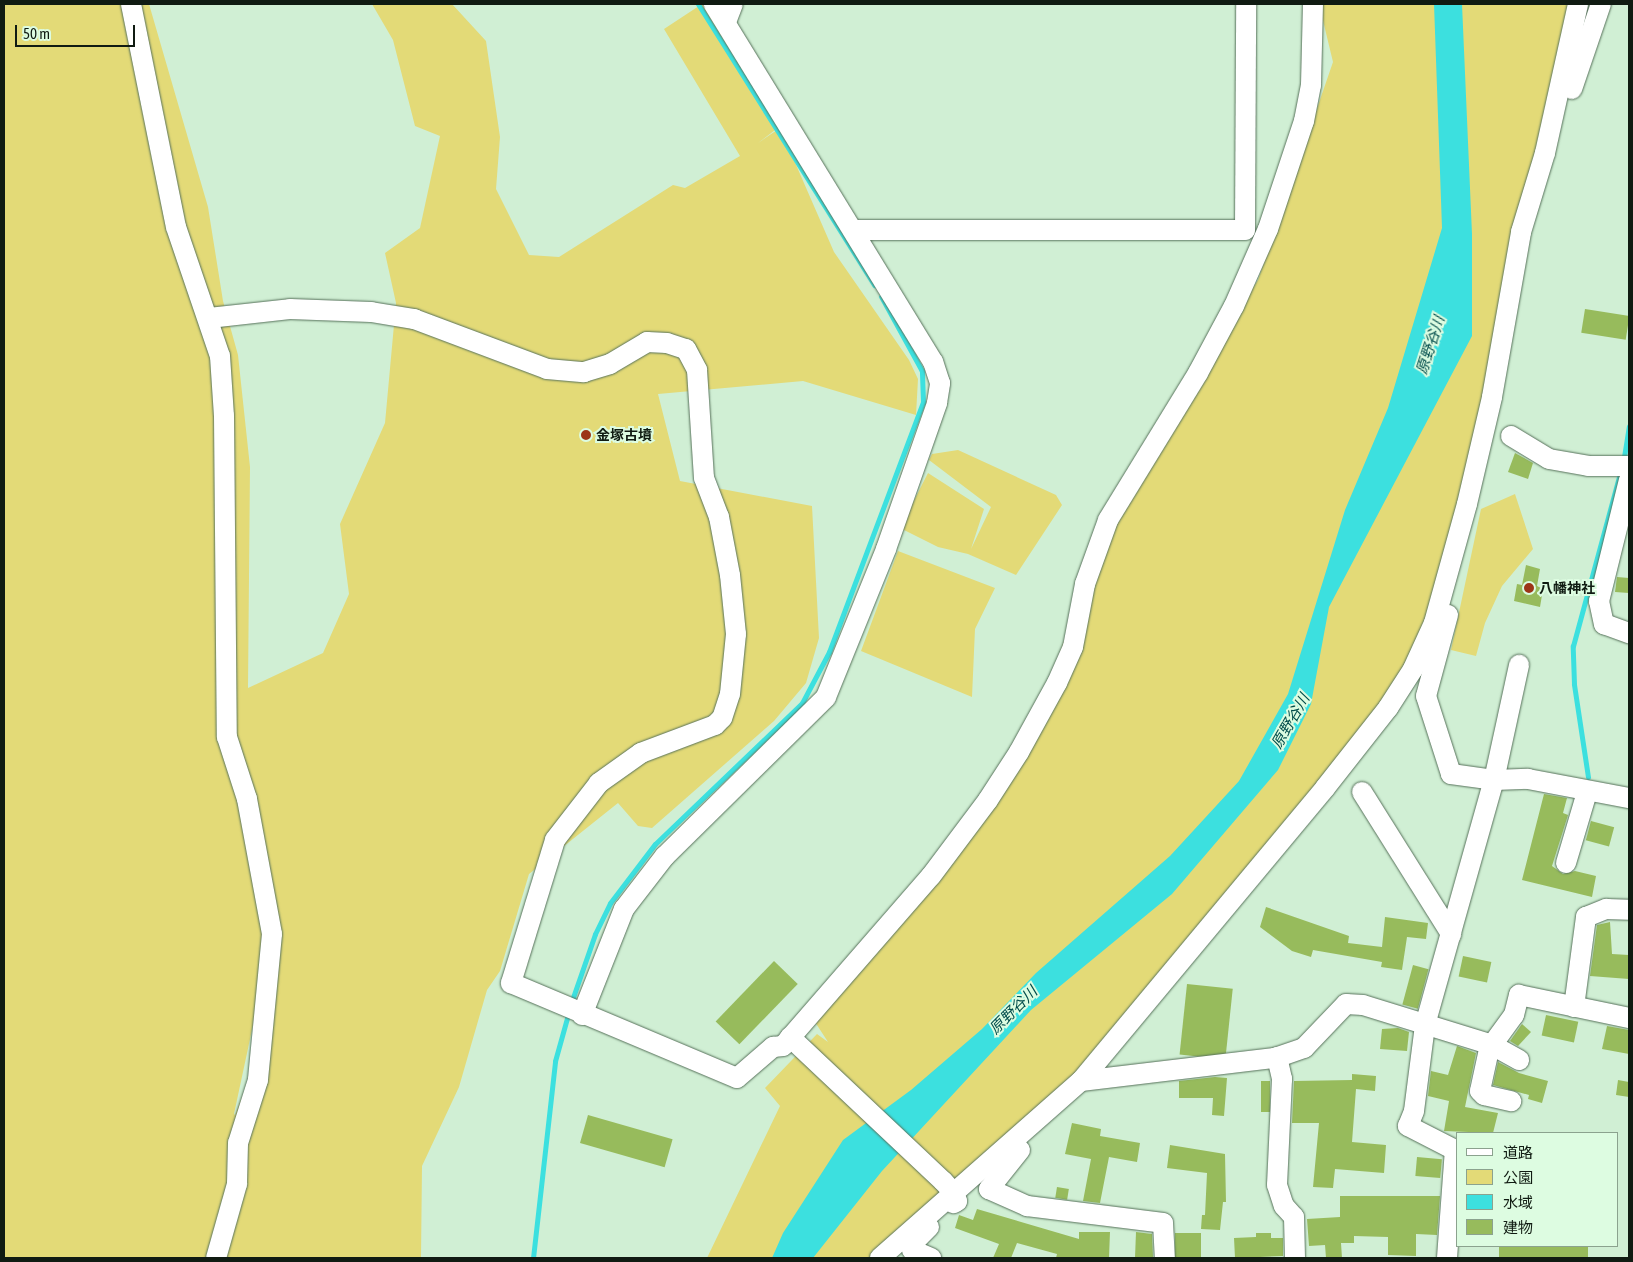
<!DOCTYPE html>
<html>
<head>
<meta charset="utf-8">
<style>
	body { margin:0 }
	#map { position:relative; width:1633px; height:1262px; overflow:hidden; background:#d0efd4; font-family:"Asap Condensed","Noto Sans JP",sans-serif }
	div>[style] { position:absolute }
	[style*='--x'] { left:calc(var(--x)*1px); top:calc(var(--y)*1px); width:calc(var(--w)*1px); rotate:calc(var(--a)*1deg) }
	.green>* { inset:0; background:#e3da77 }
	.water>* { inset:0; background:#3ce0df }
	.stream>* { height:5px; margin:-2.5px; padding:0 2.5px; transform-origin:2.5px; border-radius:2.5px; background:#3ce0df }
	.building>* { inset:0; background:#97bb5c; transform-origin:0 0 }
	.roads { filter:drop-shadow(0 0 1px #56715a) drop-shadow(0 0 1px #56715a) }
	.minor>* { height:20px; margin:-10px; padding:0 10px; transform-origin:10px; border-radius:10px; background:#fff }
	.dots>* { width:14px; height:14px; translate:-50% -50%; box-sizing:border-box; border:2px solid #ddfce1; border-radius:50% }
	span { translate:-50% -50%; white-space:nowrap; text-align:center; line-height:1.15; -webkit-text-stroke:4px #ddfce1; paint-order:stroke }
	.poi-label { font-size:14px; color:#101b12; font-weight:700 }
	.left { translate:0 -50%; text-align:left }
	.water-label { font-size:15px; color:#024c4b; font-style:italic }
	.frame { position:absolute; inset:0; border:5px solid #101b12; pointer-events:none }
	.legend { position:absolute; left:1456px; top:1132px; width:162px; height:115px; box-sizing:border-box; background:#ddfce1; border:1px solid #8ba28e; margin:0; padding:6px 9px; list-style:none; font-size:15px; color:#101b12 }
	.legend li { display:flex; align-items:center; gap:10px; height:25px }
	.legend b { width:25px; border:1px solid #8ba28e }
	.scale { position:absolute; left:15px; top:25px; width:120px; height:22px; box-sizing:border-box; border:2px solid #101b12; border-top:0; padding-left:6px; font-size:15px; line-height:18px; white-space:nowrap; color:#101b12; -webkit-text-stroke:4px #ddfce1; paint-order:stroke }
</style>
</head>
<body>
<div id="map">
	<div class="green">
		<i style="clip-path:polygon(evenodd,4px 4px,149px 4px,208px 207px,223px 301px,238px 355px,250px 467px,248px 688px,323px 653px,349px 594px,340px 524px,385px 423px,396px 303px,385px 253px,420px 228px,440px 136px,415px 126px,393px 40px,372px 4px,452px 4px,486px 41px,500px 137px,496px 189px,529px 255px,559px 257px,673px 185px,685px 188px,740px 156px,664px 29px,702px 4px,779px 127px,758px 143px,780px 128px,834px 252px,909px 360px,918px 379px,916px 415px,803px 381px,658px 394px,680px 481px,812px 506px,819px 638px,806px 683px,774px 721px,652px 828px,638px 826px,618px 803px,529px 874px,500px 971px,487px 990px,459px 1087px,422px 1166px,421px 1258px,4px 1258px,4px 4px,256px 1011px,248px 1082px,235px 1115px,234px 1114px,256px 1011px)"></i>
		<i style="clip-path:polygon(1319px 4px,1574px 4px,1487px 394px,1420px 654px,1081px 1081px,873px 1258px,707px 1258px,780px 1106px,765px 1088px,817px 1034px,828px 1042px,815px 1022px,1032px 728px,1085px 584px,1182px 397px,1258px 280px,1333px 62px)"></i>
		<i style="clip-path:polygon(958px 450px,1056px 495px,1062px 505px,1016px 575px,968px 554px,938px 547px,900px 528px,928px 473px,984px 509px,971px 549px,991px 507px,929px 460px,932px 454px)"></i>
		<i style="clip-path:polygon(1515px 494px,1533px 549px,1502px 586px,1485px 623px,1476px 656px,1451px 650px,1481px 509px)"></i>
		<i style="clip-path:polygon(898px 551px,995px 588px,975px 629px,972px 697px,861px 651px)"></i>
	</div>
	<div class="water">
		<i style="clip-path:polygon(1434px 4px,1462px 4px,1472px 234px,1472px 336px,1329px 607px,1311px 704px,1278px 770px,1172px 894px,1031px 1010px,882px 1171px,813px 1258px,772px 1258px,783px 1233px,843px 1140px,911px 1090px,982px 1029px,1036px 973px,1170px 856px,1239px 781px,1288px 694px,1345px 510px,1388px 408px,1442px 228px)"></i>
	</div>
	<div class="stream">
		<i style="--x:698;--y:4;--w:332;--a:57.9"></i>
		<i style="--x:1624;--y:457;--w:31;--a:-81"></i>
		<i style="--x:1588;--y:777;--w:94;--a:-98.6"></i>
		<i style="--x:1574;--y:684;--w:38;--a:-92"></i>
		<i style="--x:1573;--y:646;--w:175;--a:-74.8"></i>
		<i style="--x:571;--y:1003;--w:73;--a:-70.8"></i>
		<i style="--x:595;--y:934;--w:34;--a:-64"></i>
		<i style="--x:610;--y:903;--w:74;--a:-52.7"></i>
		<i style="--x:655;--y:844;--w:204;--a:-43.8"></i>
		<i style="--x:802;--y:703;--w:58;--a:-62.1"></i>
		<i style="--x:829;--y:652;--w:267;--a:-69.4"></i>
		<i style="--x:923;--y:402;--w:31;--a:-92"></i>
		<i style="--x:922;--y:371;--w:85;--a:-118.7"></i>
		<i style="--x:533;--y:1258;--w:198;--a:-83.6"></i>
		<i style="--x:555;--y:1061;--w:52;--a:-74.4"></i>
	</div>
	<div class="building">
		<i style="left:1585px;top:309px;width:45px;height:24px;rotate:9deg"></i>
		<i style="clip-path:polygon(1515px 453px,1533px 463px,1528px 479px,1508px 472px)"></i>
		<i style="clip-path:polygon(1526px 565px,1540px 569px,1537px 586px,1543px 589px,1540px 607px,1514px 601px,1517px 584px,1522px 585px)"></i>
		<i style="clip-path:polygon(1617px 577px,1629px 578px,1629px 593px,1615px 592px)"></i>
		<i style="clip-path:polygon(1544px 794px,1567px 798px,1563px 813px,1568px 815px,1552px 866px,1563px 874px,1575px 871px,1596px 876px,1592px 897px,1522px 880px)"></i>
		<i style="left:1591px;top:821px;width:24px;height:20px;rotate:15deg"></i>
		<i style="clip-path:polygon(1266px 907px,1349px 936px,1348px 943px,1382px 947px,1385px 917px,1428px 923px,1426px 939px,1407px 937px,1402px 970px,1381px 967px,1382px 962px,1313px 950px,1311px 957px,1292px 951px,1260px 927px)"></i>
		<i style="clip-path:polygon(1610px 922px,1612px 954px,1629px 955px,1629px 979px,1590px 976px,1597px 925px)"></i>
		<i style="left:1463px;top:956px;width:29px;height:21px;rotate:12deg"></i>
		<i style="left:774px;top:961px;width:33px;height:84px;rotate:44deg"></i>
		<i style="left:1413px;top:965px;width:16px;height:41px;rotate:15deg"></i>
		<i style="left:1187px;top:984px;width:46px;height:71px;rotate:6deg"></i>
		<i style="left:1546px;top:1015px;width:33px;height:21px;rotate:12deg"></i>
		<i style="clip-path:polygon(1522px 1024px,1531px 1032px,1518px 1046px,1510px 1041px)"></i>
		<i style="clip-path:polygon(1607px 1026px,1629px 1030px,1629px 1054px,1602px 1049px)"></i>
		<i style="clip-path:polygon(1398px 1028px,1409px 1032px,1407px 1051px,1380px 1049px,1382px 1029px)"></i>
		<i style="clip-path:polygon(1457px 1046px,1476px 1053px,1465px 1107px,1498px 1113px,1493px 1133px,1444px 1131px,1449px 1101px,1428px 1096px,1431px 1071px,1448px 1075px)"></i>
		<i style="clip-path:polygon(1498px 1062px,1519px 1073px,1548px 1081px,1542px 1103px,1528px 1099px,1529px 1095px,1493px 1085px)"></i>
		<i style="clip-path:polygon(1352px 1074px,1376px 1076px,1375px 1091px,1356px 1089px,1352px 1142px,1386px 1145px,1384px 1173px,1335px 1169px,1333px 1188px,1313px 1187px,1319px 1123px,1292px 1123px,1294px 1081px,1352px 1080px)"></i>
		<i style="clip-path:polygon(1215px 1077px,1227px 1078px,1224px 1116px,1212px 1115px,1213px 1098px,1179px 1098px,1179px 1081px)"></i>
		<i style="clip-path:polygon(1618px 1080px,1629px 1082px,1629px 1097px,1616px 1095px)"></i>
		<i style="left:1261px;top:1081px;width:9px;height:31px"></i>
		<i style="left:588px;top:1115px;width:88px;height:29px;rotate:16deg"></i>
		<i style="clip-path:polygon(1072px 1123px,1101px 1129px,1100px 1136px,1140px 1143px,1137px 1162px,1109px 1157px,1100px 1203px,1083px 1201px,1091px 1159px,1065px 1154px)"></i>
		<i style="clip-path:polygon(1170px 1145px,1225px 1154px,1226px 1202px,1223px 1202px,1220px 1230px,1201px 1229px,1202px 1215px,1205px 1215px,1207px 1173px,1167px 1168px)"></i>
		<i style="left:1417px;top:1157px;width:25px;height:19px;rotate:5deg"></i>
		<i style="left:1057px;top:1187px;width:12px;height:11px;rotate:9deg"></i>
		<i style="clip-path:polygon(1340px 1196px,1440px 1196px,1437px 1235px,1416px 1234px,1416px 1256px,1388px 1255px,1388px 1237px,1354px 1236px,1354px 1243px,1341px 1243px,1342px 1258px,1326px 1258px,1325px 1245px,1309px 1246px,1307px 1219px,1340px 1217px)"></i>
		<i style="clip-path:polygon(977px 1209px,1079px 1239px,1079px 1232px,1110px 1232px,1109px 1258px,1056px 1258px,1057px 1254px,1017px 1243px,1011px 1258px,993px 1258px,999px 1244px,955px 1228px,959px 1215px,973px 1220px)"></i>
		<i style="clip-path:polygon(1136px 1232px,1152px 1234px,1153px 1258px,1135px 1258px)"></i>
		<i style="left:1175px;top:1233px;width:26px;height:25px"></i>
		<i style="clip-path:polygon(1256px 1233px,1271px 1233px,1271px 1238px,1283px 1238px,1283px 1256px,1235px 1258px,1234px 1238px,1256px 1237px)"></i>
		<i style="left:1499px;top:1246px;width:89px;height:12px"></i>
	</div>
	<div class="roads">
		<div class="minor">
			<i style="--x:131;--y:4;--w:227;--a:78.6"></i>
			<i style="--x:176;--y:227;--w:136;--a:71.2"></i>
			<i style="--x:220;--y:356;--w:60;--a:86.2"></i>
			<i style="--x:224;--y:416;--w:321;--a:89.5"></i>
			<i style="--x:227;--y:737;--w:65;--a:72.1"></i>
			<i style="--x:247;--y:799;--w:137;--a:79.5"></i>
			<i style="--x:272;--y:934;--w:147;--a:95.5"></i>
			<i style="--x:258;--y:1080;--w:66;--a:107.6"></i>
			<i style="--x:238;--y:1143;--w:41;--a:91.4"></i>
			<i style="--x:237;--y:1184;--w:77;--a:105.8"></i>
			<i style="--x:726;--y:22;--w:19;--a:-69"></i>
			<i style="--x:1572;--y:89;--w:90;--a:-71.2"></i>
			<i style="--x:855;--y:230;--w:390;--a:0"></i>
			<i style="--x:1245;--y:230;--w:226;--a:-89.7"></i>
			<i style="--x:209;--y:318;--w:81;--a:-6.3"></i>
			<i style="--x:290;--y:309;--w:81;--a:2.1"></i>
			<i style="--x:371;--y:312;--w:44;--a:9.2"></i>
			<i style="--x:414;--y:319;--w:142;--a:20.6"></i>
			<i style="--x:547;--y:369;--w:37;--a:5"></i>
			<i style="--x:584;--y:372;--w:27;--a:-17"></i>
			<i style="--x:610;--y:364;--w:43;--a:-30.7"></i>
			<i style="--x:647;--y:342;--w:20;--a:3"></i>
			<i style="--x:667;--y:343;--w:20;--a:18"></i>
			<i style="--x:686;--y:349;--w:24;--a:62"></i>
			<i style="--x:697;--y:370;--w:108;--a:86.3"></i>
			<i style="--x:704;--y:478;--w:42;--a:69"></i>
			<i style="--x:719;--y:517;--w:59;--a:79.3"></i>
			<i style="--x:730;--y:575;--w:59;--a:84.2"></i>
			<i style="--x:736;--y:634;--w:60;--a:95.7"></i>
			<i style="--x:730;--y:694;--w:25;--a:108"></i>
			<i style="--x:722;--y:718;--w:10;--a:135"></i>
			<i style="--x:715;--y:725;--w:79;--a:159.3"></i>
			<i style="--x:641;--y:753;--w:52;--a:144.5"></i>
			<i style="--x:599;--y:783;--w:72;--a:127.7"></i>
			<i style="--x:555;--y:840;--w:150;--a:107.1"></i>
			<i style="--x:511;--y:983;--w:245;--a:22.8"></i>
			<i style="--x:737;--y:1078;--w:48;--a:-40.7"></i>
			<i style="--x:773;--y:1047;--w:10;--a:-6"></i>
			<i style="--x:783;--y:1046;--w:225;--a:-49"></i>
			<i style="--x:931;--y:876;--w:95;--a:-53.1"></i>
			<i style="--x:988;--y:800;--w:57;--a:-57.1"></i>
			<i style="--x:1019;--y:752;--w:79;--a:-61.2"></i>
			<i style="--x:1057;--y:683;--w:39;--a:-66"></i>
			<i style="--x:1073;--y:647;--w:64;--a:-79.2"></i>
			<i style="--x:1085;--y:584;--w:68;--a:-70.2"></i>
			<i style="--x:1108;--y:520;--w:172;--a:-58.5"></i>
			<i style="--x:1198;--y:373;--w:76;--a:-61.8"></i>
			<i style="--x:1234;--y:306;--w:84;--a:-66.2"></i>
			<i style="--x:1268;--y:229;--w:114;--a:-71.6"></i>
			<i style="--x:1304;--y:121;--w:37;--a:-79"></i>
			<i style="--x:1311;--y:85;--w:81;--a:-88.6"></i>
			<i style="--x:1511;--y:436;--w:44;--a:31.2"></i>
			<i style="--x:1549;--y:459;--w:40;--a:10"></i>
			<i style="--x:1588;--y:466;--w:41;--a:0"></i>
			<i style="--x:1629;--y:480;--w:125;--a:103.9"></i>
			<i style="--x:1599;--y:601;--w:24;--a:78"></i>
			<i style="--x:1604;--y:624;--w:27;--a:20"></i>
			<i style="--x:1448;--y:615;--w:84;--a:105.2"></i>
			<i style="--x:1426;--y:696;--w:82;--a:72.2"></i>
			<i style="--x:1451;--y:774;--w:43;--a:7.9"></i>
			<i style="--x:1494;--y:780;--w:34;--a:-2"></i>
			<i style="--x:1528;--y:779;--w:103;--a:10.7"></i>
			<i style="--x:1362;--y:792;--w:168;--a:57.9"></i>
			<i style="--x:1566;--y:863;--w:74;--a:-73.5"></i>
			<i style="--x:1574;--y:1007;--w:91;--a:-82.4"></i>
			<i style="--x:1586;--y:917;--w:22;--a:-22"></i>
			<i style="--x:1606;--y:909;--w:23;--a:2"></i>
			<i style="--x:582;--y:1015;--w:114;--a:-68.4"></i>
			<i style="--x:624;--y:909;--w:67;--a:-52.3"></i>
			<i style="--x:665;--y:856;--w:226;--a:-44.6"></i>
			<i style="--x:826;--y:697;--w:160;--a:-67.9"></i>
			<i style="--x:886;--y:549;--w:155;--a:-70.7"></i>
			<i style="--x:937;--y:403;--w:20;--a:-81"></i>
			<i style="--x:940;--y:383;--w:22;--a:-108"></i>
			<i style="--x:933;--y:362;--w:420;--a:-121.5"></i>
			<i style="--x:790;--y:1037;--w:210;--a:43.3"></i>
			<i style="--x:943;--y:1181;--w:15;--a:48"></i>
			<i style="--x:953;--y:1192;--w:10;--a:66"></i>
			<i style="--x:957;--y:1201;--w:4;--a:146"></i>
			<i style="--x:1490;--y:1045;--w:47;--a:102.3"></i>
			<i style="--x:1480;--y:1091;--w:6;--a:45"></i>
			<i style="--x:1484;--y:1095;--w:28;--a:13"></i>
			<i style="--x:1492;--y:1045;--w:31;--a:29"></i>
			<i style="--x:1277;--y:1057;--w:23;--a:77"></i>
			<i style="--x:1282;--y:1079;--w:106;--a:92.7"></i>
			<i style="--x:1277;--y:1185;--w:22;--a:72"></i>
			<i style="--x:1284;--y:1206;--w:15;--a:48"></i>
			<i style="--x:1294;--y:1217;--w:41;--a:88.6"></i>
			<i style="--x:1081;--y:1081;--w:195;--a:-6.8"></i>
			<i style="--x:1275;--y:1058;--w:31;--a:-19"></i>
			<i style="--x:1304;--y:1048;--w:61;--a:-46.3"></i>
			<i style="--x:1346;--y:1004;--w:17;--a:3"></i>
			<i style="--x:1363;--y:1005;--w:135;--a:17.2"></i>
			<i style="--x:1492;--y:1045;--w:37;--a:-54"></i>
			<i style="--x:1514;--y:1015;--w:21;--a:-76"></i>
			<i style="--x:1519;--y:995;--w:112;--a:11.8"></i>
			<i style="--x:1020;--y:1150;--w:50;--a:128.5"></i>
			<i style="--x:989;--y:1189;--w:42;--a:24.1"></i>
			<i style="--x:1027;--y:1206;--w:137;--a:7.1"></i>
			<i style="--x:1163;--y:1223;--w:35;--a:87"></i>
			<i style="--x:929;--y:1227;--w:20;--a:135"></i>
			<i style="--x:915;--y:1241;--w:9;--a:108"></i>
			<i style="--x:912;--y:1250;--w:21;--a:23"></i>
			<i style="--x:880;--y:1258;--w:268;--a:-41.4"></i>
			<i style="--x:1081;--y:1081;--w:381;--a:-50.2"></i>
			<i style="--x:1325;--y:788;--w:102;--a:-51.8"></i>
			<i style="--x:1388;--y:708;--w:46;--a:-57.3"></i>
			<i style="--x:1413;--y:669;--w:51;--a:-65.5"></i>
			<i style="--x:1434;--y:623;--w:123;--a:-74.5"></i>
			<i style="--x:1467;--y:504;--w:110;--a:-76.8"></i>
			<i style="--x:1492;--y:397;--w:168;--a:-80"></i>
			<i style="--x:1521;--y:232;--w:83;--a:-73.1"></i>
			<i style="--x:1545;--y:153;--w:153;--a:-77.5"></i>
			<i style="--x:1447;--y:1258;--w:108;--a:-85.8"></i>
			<i style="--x:1455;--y:1150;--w:53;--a:-152.9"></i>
			<i style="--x:1408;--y:1126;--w:16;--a:-68"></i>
			<i style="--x:1414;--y:1111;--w:87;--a:-82.7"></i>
			<i style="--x:1425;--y:1025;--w:255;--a:-74.3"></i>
			<i style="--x:1494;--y:780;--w:118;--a:-77.7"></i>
		</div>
	</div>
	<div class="dots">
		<i style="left:586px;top:435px;background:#9c3517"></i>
		<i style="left:1529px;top:588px;background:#9c3517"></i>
	</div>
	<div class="poi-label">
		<span class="left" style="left:596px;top:435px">金塚古墳</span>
		<span class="left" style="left:1539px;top:588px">八幡神社</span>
	</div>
	<div class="water-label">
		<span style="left:1430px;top:345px;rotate:-72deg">原野谷川</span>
		<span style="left:1290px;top:721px;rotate:-60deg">原野谷川</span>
		<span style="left:1013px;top:1010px;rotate:-45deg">原野谷川</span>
	</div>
	<div class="frame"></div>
	<ul class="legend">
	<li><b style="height:6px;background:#fff"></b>道路</li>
	<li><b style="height:14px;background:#e3da77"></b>公園</li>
	<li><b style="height:14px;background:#3ce0df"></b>水域</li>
	<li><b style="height:14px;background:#97bb5c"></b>建物</li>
	</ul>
	<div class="scale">50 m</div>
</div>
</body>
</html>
